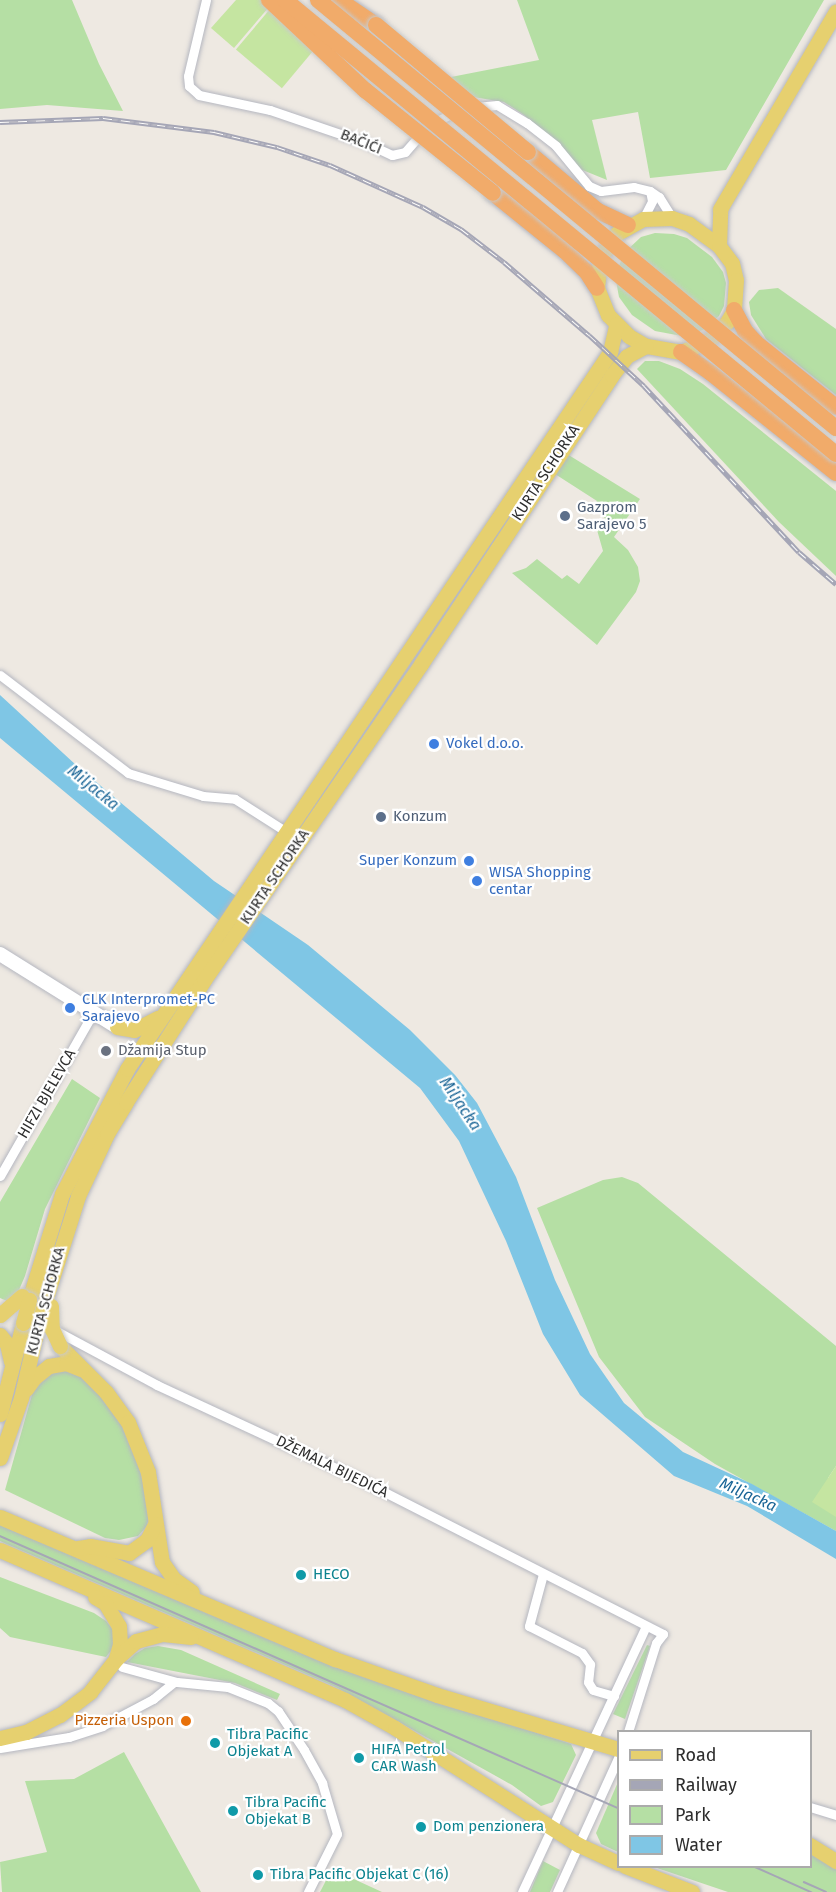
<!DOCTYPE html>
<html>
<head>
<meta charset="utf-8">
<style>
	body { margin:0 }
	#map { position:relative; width:836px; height:1892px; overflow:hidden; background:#eee9e2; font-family:"Fira Sans",sans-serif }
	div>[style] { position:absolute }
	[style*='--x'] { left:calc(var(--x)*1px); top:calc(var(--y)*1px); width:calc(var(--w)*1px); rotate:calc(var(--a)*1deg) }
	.green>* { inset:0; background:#b5dfa4 }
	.pitch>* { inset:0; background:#c5e5a1; transform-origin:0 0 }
	.water>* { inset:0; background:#7fc6e5 }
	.roads { filter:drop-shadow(0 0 2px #b5b7c0) drop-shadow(0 0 2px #b5b7c0) }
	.street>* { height:9px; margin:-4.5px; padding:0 4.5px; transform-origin:4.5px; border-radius:4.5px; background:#fff }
	.secondary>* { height:14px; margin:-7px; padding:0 7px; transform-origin:7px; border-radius:7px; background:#fff }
	.primary>* { height:15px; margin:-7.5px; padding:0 7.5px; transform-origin:7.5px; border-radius:7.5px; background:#e6d06f }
	.highway>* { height:16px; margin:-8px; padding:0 8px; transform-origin:8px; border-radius:8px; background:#f1ab6a }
	.tram>* { height:1.5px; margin:-0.75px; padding:0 0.75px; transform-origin:0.75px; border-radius:0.75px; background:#a5a6b6 }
	.rail>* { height:5px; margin-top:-2.5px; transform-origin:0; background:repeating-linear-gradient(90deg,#fff 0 9px,#a5a6b6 0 18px); box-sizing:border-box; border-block:2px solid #a5a6b6 }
	.bridges { filter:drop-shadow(0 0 2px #c9c9c9) drop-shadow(0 0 2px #c9c9c9) }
	.primary-bridge>* { height:15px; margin:-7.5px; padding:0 7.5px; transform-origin:7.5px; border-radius:7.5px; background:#e6d06f }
	.highway-bridge>* { height:16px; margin:-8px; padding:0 8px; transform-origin:8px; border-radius:8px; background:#f1ab6a }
	.dots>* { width:16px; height:16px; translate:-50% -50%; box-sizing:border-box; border:3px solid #fff; border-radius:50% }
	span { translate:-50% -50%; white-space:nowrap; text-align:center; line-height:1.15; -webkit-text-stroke:4.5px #fff; paint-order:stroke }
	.street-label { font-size:15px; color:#2e2e2e }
	.service-label { font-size:15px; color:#4e5e75 }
	.left { translate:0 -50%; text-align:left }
	.shop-label { font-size:15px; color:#366cbe }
	.right { translate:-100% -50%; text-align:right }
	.worship-label { font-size:15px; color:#5b616d }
	.culture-label { font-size:15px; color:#0d838f }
	.food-label { font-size:15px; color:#c56008 }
	.water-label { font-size:16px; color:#1a6596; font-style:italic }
	.legend { position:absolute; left:617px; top:1730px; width:195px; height:138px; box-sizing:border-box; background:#fff; border:2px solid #ababab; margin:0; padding:8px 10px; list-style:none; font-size:18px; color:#2e2e2e }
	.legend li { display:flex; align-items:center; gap:12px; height:30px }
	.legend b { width:30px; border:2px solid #ababab }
</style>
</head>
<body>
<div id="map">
	<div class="green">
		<i style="clip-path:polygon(0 0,72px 0,99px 64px,123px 111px,47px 105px,0 109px)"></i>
		<i style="clip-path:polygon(517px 0,824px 0,726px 170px,650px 178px,638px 112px,592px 120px,607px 180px,580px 169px,524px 115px,504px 102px,473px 97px,451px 77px,539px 60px)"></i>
		<i style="clip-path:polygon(655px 233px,674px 234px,687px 238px,712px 257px,723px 272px,726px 283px,724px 306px,719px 316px,703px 330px,682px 336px,655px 331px,632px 315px,619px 297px,615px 275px,625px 252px,641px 237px)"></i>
		<i style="clip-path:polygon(778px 288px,836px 329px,836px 395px,766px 339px,751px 315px,749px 302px,759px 290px)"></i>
		<i style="clip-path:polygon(645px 361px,659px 361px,680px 369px,703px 384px,836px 491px,836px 576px,779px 522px,637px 369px)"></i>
		<i style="clip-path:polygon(567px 454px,640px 499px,614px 537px,628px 550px,638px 567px,640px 581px,636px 592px,597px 645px,512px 573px,526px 568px,537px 559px,562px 579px,567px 575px,579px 584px,603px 551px,597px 530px,606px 519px,593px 507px,597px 501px,555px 474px)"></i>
		<i style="clip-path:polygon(72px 1079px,100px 1098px,45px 1209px,25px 1276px,19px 1290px,7px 1301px,0 1298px,0 1202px)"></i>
		<i style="clip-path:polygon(622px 1177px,638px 1183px,836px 1346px,836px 1466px,828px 1478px,836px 1483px,836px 1531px,715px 1464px,645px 1417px,599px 1357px,537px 1208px,603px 1180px)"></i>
		<i style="clip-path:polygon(68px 1369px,91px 1382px,131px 1434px,150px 1512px,147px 1526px,138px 1536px,119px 1540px,105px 1538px,5px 1490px,33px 1391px,53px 1370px)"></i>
		<i style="clip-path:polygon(0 1522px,335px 1667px,571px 1744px,576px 1755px,553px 1802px,541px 1806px,512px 1785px,336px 1687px,0 1541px)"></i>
		<i style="clip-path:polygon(0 1577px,94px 1613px,106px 1621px,114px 1631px,113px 1648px,106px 1657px,10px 1637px,0 1628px)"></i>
		<i style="clip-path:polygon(647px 1645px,650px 1646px,625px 1719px,613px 1714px)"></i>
		<i style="clip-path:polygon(158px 1646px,181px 1650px,280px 1694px,277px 1700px,235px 1683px,127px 1662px,135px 1654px,145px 1648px)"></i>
		<i style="clip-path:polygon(124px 1752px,201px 1892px,2px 1892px,0 1862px,47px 1852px,25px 1781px,74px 1779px)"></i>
		<i style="clip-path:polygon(618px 1782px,618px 1852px,601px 1844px,596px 1833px)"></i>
		<i style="clip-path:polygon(811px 1854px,836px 1868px,836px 1892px,728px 1892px,654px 1867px,810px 1866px)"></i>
		<i style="clip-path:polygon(543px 1861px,560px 1870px,550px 1892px,530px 1892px)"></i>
		<i style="clip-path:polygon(332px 1869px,382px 1892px,320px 1892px)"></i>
	</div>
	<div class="pitch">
		<i style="clip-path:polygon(236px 0,261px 0,269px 7px,234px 48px,211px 28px)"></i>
		<i style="left:270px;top:9px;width:60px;height:53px;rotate:40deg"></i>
		<i style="clip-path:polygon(836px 1466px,836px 1517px,812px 1502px)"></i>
	</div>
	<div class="water">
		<i style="clip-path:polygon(0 695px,76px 765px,214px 881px,308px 945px,410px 1030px,455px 1075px,477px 1103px,516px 1177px,555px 1280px,590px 1354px,624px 1403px,683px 1452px,752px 1484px,836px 1531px,836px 1559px,747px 1506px,674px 1476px,580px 1395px,543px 1334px,506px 1241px,459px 1141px,420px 1088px,0 738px)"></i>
	</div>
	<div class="roads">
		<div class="street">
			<i style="--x:206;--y:0;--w:78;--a:103.3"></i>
			<i style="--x:188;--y:76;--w:10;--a:84"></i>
			<i style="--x:189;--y:86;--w:13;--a:42"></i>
			<i style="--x:199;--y:95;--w:73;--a:11.9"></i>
			<i style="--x:270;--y:110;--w:99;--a:18.8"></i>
			<i style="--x:364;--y:142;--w:31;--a:25"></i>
			<i style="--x:392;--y:155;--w:13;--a:-13"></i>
			<i style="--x:405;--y:152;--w:35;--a:-49"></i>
			<i style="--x:428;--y:126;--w:32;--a:-28"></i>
			<i style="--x:475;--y:107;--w:22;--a:-5"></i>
			<i style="--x:497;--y:105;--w:35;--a:31"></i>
			<i style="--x:527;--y:123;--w:37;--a:38"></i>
			<i style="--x:556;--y:146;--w:52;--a:50.5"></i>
			<i style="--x:589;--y:186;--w:13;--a:23"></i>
			<i style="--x:601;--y:191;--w:33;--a:-7"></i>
			<i style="--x:634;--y:187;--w:16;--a:14"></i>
			<i style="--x:650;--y:191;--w:11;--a:34"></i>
			<i style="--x:659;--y:197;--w:25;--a:58"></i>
			<i style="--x:643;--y:219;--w:20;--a:-63"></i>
			<i style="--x:652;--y:201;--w:10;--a:-101"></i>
			<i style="--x:0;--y:675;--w:161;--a:37.4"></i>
			<i style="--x:128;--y:773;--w:78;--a:17"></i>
			<i style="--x:203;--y:796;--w:32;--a:5"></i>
			<i style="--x:235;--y:799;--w:59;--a:32.6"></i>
			<i style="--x:0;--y:1176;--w:190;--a:-60.3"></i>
			<i style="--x:53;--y:1329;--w:118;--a:28.3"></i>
			<i style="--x:157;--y:1385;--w:216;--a:24.9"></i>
			<i style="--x:353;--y:1476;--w:348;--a:27"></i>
			<i style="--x:663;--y:1634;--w:11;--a:128"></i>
			<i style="--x:656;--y:1643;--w:93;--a:107.5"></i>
			<i style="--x:543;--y:1574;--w:54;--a:105.1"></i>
			<i style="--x:529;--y:1626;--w:59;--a:27"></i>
			<i style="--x:582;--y:1653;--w:14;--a:54"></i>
			<i style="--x:590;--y:1664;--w:18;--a:96"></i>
			<i style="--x:588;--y:1682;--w:9;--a:58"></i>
			<i style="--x:593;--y:1690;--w:22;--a:16"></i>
			<i style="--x:122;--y:1667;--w:57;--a:15.3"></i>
			<i style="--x:177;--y:1682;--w:51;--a:5.6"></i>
			<i style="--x:228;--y:1687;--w:43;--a:21.8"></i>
			<i style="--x:268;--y:1703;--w:13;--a:39"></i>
			<i style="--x:278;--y:1711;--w:47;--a:56.3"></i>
			<i style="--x:304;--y:1750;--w:38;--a:61"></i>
			<i style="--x:322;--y:1783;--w:53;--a:73.6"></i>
			<i style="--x:337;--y:1834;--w:65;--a:116.6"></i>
			<i style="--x:0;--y:1748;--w:70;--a:-9.1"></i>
			<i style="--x:69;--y:1737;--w:35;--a:-18"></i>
			<i style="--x:102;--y:1726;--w:58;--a:-27.9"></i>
			<i style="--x:153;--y:1699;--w:27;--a:-39"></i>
			<i style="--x:810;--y:1807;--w:27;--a:17"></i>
			<i style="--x:522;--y:1892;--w:293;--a:-65"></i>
			<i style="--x:557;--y:1892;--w:147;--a:-65.5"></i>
		</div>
		<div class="secondary">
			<i style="--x:0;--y:954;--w:138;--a:32"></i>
		</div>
		<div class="primary">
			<i style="--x:672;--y:218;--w:18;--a:19"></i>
			<i style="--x:689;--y:224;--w:37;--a:36"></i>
			<i style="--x:719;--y:246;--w:21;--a:53"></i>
			<i style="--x:732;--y:263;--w:17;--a:77"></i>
			<i style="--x:736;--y:280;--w:30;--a:94"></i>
			<i style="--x:734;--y:310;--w:14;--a:120"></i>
			<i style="--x:727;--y:322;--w:27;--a:135"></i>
			<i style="--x:708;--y:341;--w:29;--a:158"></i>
			<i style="--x:681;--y:352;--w:36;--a:-170"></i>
			<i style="--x:646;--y:346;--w:20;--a:-150"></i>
			<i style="--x:629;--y:336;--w:30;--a:-135"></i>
			<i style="--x:608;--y:315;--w:29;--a:-112"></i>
			<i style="--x:597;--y:288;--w:30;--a:-84"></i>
			<i style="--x:600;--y:258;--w:29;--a:-56"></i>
			<i style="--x:616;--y:234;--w:31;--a:-29"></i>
			<i style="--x:643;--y:219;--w:29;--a:-2"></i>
			<i style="--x:719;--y:246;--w:37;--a:-88"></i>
			<i style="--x:720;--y:209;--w:229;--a:-59.6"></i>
			<i style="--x:117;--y:1027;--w:17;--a:10"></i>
			<i style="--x:134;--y:1030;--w:27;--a:-27"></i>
			<i style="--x:29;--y:1300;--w:111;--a:-72.7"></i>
			<i style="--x:62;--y:1194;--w:141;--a:-62.5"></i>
			<i style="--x:127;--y:1069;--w:865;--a:-56.03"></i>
			<i style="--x:610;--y:352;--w:28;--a:-77"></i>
			<i style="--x:44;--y:1304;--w:113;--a:-72.5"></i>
			<i style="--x:78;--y:1196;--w:68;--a:-64.9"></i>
			<i style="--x:107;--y:1134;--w:37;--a:-59"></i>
			<i style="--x:126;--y:1102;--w:145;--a:-57.4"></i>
			<i style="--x:204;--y:980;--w:383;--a:-55.5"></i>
			<i style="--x:421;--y:664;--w:346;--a:-56.5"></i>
			<i style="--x:612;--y:375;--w:24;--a:-52"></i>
			<i style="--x:627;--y:356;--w:21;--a:-28"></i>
			<i style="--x:0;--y:1335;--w:11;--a:52"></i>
			<i style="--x:7;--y:1344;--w:18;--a:77"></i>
			<i style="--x:60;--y:1346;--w:65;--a:45"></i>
			<i style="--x:106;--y:1392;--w:37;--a:54"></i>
			<i style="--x:128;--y:1422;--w:54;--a:68.2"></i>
			<i style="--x:148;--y:1472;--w:91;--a:81.2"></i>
			<i style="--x:162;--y:1562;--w:21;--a:55"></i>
			<i style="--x:174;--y:1579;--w:22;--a:36"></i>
			<i style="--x:26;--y:1389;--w:14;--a:-54"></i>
			<i style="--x:34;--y:1378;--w:19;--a:-39"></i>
			<i style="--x:49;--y:1366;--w:17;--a:-10"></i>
			<i style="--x:66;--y:1363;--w:16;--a:22"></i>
			<i style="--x:0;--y:1414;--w:94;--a:-75.8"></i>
			<i style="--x:0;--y:1458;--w:64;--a:-70.7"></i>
			<i style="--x:21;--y:1398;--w:71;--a:-76.9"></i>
			<i style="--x:0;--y:1517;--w:364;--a:23"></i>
			<i style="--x:335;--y:1659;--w:108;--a:19.4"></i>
			<i style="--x:437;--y:1695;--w:189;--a:16.6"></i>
			<i style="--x:78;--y:1548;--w:12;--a:-9"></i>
			<i style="--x:90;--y:1546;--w:40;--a:10"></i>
			<i style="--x:129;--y:1553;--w:22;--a:-36"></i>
			<i style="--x:147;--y:1540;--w:18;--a:-63"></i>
			<i style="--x:0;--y:1550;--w:376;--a:23.5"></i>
			<i style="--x:345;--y:1700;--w:57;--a:29.2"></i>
			<i style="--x:395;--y:1728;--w:218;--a:32.5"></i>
			<i style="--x:579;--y:1845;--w:43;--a:24.8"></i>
			<i style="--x:95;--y:1597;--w:12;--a:31"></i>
			<i style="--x:105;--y:1603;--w:27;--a:59"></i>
			<i style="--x:119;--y:1626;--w:18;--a:87"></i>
			<i style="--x:120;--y:1644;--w:15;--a:106"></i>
			<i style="--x:0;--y:1738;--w:27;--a:-13"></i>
			<i style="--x:26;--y:1732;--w:38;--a:-27"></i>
			<i style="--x:60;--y:1715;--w:38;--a:-37"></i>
			<i style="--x:90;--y:1692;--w:42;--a:-51.8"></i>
			<i style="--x:116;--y:1659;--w:27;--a:-42"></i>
			<i style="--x:136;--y:1641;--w:28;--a:-15"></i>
			<i style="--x:163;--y:1634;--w:28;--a:6"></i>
			<i style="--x:810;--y:1845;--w:31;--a:32"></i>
			<i style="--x:625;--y:1866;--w:72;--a:21.2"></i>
		</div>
		<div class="highway">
			<i style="--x:339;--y:0;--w:45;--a:34"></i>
			<i style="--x:528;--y:152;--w:92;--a:40.1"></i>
			<i style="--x:598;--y:211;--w:33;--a:25"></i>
			<i style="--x:493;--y:193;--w:92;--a:38.9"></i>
			<i style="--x:565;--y:251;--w:29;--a:44"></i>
			<i style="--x:586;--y:271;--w:20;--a:57"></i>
			<i style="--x:734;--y:310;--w:24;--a:62"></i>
			<i style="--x:745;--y:331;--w:16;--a:47"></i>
			<i style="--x:756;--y:343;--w:102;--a:38.7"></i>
			<i style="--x:681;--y:352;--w:37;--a:35"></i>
			<i style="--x:711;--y:373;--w:160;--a:38.7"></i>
		</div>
	</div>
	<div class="tram">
		<i style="--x:0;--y:1536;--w:675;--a:23.76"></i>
		<i style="--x:753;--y:1866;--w:64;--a:24.1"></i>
		<i style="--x:804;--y:1882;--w:24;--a:24"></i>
	</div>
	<div class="rail">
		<i style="--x:0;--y:122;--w:103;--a:-2.2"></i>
		<i style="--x:103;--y:118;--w:112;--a:7.2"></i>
		<i style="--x:214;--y:132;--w:65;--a:13.4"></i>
		<i style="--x:277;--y:147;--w:56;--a:18.8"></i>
		<i style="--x:330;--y:165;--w:102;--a:24.3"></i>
		<i style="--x:423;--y:207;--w:44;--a:30.1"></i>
		<i style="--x:461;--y:229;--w:54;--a:37.5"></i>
		<i style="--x:504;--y:262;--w:112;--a:40.7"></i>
		<i style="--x:589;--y:335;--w:75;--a:42.8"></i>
		<i style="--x:644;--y:386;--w:227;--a:47"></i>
		<i style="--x:799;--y:552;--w:49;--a:40.9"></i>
	</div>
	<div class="bridges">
		<div class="primary-bridge">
			<i style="--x:51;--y:1306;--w:23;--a:88"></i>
			<i style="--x:52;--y:1329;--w:19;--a:65"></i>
			<i style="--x:0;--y:1315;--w:29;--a:-41"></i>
			<i style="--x:23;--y:1323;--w:24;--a:-75"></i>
			<i style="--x:37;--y:1329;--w:26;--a:-74"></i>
		</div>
		<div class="highway-bridge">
			<i style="--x:269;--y:0;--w:132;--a:43.2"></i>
			<i style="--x:365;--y:90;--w:164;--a:38.8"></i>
			<i style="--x:285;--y:0;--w:714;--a:39.49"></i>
			<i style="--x:318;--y:0;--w:672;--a:39.57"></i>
			<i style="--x:376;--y:25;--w:198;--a:39.9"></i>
		</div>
	</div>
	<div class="dots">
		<i style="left:565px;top:516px;background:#5c6f8a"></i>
		<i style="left:434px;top:744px;background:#3f7fe0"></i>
		<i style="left:381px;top:817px;background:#5c6f8a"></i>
		<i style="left:469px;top:861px;background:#3f7fe0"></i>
		<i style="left:477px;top:881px;background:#3f7fe0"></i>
		<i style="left:70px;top:1008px;background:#3f7fe0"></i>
		<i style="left:106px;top:1051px;background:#6b7280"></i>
		<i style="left:301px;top:1575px;background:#0f9aa8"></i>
		<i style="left:186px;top:1721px;background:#e8710a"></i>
		<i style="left:215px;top:1743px;background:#0f9aa8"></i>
		<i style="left:359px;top:1758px;background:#0f9aa8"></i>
		<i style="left:233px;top:1811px;background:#0f9aa8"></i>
		<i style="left:421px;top:1827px;background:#0f9aa8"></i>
		<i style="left:258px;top:1875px;background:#0f9aa8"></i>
	</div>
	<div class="street-label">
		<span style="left:361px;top:142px;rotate:22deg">BAČIĆI</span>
		<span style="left:546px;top:473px;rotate:-57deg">KURTA SCHORKA</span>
		<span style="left:275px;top:877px;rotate:-56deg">KURTA SCHORKA</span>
		<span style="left:47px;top:1094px;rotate:-60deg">HIFZI BJELEVCA</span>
		<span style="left:46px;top:1301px;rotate:-75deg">KURTA SCHORKA</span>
		<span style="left:332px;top:1467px;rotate:26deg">DŽEMALA BIJEDIĆA</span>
	</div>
	<div class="service-label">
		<span class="left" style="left:577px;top:516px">Gazprom<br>Sarajevo 5</span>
		<span class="left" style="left:393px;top:817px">Konzum</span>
	</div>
	<div class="shop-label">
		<span class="left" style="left:446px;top:744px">Vokel d.o.o.</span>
		<span class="right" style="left:457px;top:861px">Super Konzum</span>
		<span class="left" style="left:489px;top:881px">WISA Shopping<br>centar</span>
		<span class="left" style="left:82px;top:1008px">CLK Interpromet-PC<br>Sarajevo</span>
	</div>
	<div class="worship-label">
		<span class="left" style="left:118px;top:1051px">Džamija Stup</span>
	</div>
	<div class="culture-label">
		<span class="left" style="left:313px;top:1575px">HECO</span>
		<span class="left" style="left:227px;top:1743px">Tibra Pacific<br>Objekat A</span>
		<span class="left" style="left:371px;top:1758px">HIFA Petrol<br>CAR Wash</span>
		<span class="left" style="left:245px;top:1811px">Tibra Pacific<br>Objekat B</span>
		<span class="left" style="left:433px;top:1827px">Dom penzionera</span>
		<span class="left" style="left:270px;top:1875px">Tibra Pacific Objekat C (16)</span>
	</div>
	<div class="food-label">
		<span class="right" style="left:174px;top:1721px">Pizzeria Uspon</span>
	</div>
	<div class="water-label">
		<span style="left:93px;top:788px;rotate:39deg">Miljacka</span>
		<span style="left:460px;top:1104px;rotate:56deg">Miljacka</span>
		<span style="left:748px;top:1495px;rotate:24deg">Miljacka</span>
	</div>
	<ul class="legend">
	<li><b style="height:8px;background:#e6d06f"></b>Road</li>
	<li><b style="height:8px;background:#a5a6b6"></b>Railway</li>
	<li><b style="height:16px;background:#b5dfa4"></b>Park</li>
	<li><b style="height:16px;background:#7fc6e5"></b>Water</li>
	</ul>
</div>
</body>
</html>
